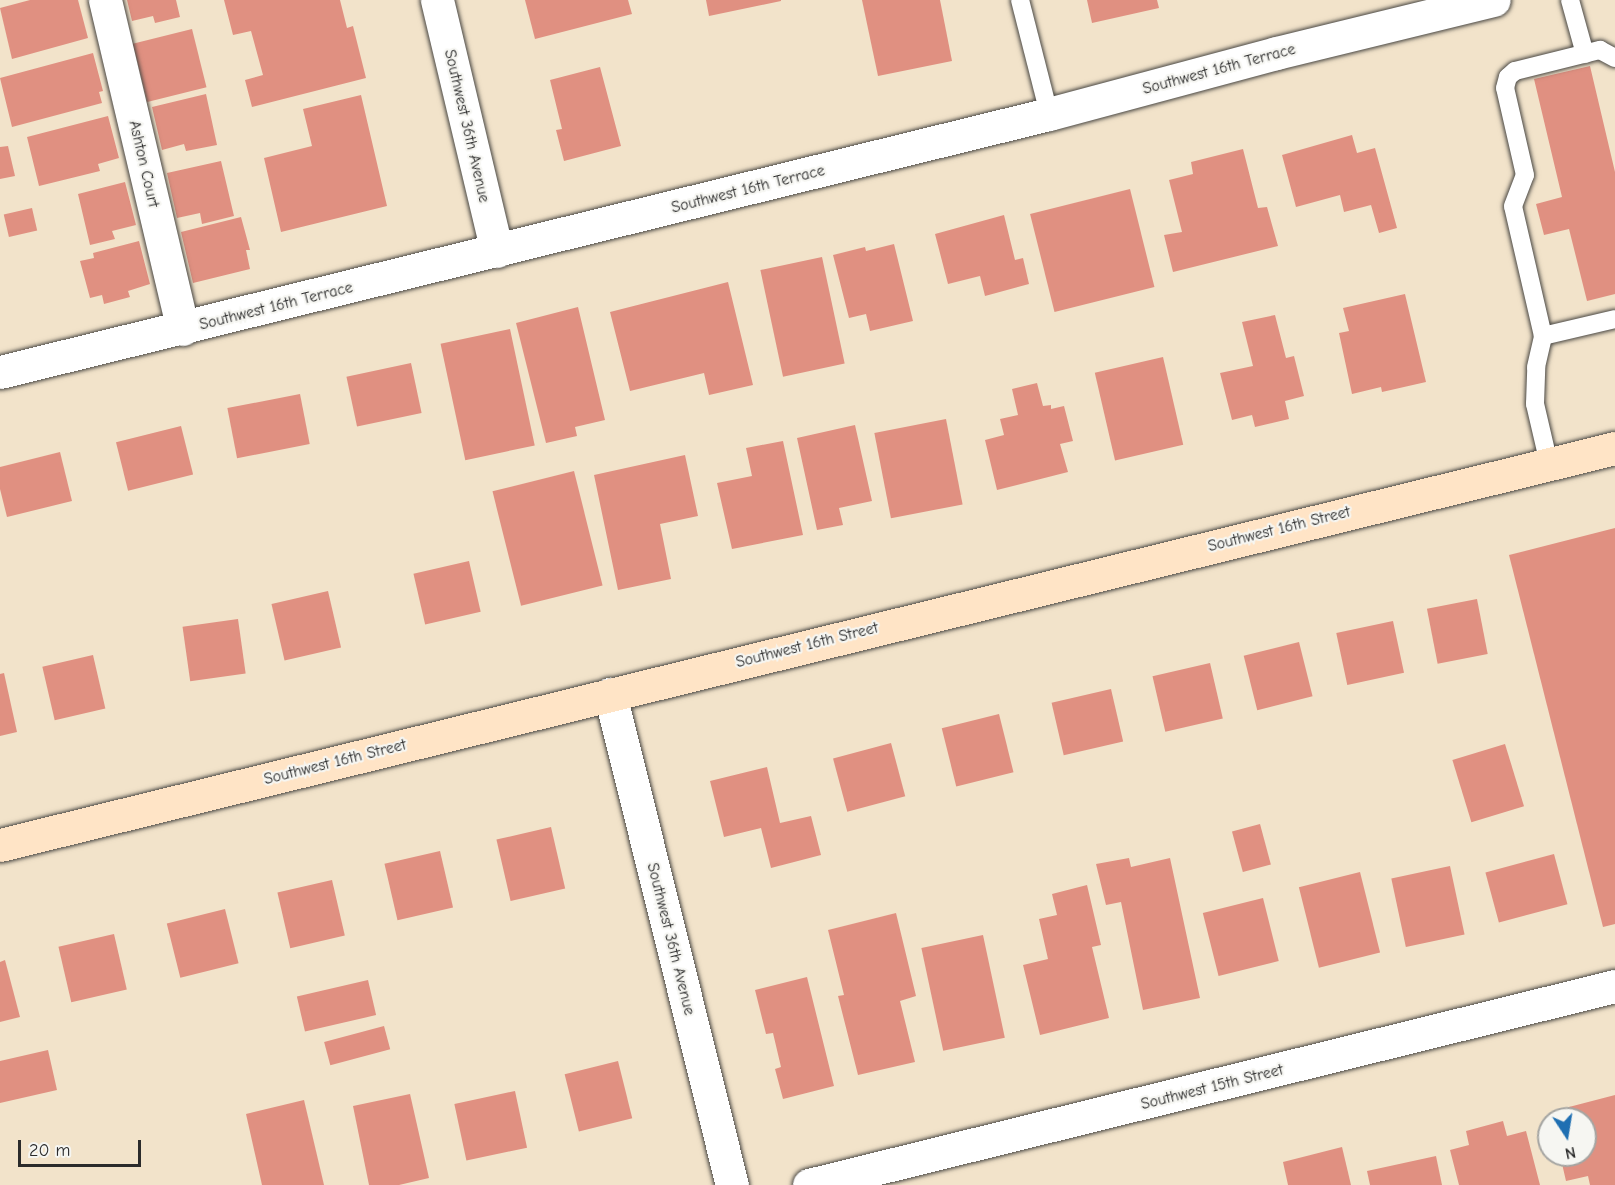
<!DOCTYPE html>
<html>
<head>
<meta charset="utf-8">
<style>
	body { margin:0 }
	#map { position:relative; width:1615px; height:1185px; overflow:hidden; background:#f2e3ca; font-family:"Comic Neue",sans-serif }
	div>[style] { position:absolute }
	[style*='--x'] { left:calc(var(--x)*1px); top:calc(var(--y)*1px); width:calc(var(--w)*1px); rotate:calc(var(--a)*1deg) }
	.building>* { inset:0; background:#e09081; transform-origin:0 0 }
	.roads { filter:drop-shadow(0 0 2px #494743) drop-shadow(0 0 2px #494743) }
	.lane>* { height:18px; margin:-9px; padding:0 9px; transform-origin:9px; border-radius:9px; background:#fff }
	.street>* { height:33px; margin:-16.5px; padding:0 16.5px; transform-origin:16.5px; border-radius:16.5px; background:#fff }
	.secondary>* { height:33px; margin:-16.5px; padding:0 16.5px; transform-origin:16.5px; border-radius:16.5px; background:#ffe4c6 }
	span { translate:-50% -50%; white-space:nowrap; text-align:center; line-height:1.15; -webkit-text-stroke:4.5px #f6f6f2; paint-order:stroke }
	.street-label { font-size:16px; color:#2b2b2b }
	.north { position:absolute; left:1537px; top:1107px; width:60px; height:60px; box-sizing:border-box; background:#f6f6f2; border:2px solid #a5a5a2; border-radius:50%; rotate:168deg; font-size:16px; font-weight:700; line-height:24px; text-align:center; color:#2b2b2b }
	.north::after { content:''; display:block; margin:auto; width:21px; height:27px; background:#1f6fb2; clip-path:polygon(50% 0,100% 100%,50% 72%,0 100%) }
	.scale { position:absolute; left:18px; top:1140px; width:123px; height:27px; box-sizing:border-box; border:3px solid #2b2b2b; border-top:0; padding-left:8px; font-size:18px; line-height:21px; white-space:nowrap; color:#2b2b2b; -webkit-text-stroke:4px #f6f6f2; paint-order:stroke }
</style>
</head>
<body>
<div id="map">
	<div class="building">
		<i style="clip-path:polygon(30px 0,78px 0,88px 38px,12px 59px,0 8px)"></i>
		<i style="clip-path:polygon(127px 0,176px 0,180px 17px,155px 23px,153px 16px,132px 21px)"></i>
		<i style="clip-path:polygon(224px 0,340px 0,347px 28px,353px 26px,366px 78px,252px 107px,245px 80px,263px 75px,251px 31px,233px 35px)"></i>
		<i style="clip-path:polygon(525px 0,628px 0,632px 14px,535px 39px)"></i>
		<i style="clip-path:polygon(706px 0,781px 0,781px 1px,709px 16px)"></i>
		<i style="clip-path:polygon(862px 0,940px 0,952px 61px,878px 76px)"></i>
		<i style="clip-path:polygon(1087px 0,1157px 0,1159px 8px,1092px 23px)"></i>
		<i style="left:192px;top:29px;width:60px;height:61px;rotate:76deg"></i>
		<i style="clip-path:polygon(93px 53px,103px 91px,99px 92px,102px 103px,12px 127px,0 78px)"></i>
		<i style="clip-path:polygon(1590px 66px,1615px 172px,1615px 294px,1587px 301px,1569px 229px,1544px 235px,1536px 204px,1562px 197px,1534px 79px)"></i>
		<i style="clip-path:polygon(600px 67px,621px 146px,564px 161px,556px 130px,562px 129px,550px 80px)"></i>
		<i style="clip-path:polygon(206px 94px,217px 145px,186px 151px,184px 144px,162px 150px,152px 107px)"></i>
		<i style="clip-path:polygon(361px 95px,387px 206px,281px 232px,264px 158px,312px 146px,303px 109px)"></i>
		<i style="clip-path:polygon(108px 116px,119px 158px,98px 164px,100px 171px,39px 186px,27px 137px)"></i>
		<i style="clip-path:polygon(1352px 135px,1357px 153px,1375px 148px,1397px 228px,1379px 233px,1371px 205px,1344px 212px,1340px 195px,1296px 207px,1282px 155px)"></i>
		<i style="clip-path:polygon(8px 146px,15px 176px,0 179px,0 147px)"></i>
		<i style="clip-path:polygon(1243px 149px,1258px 208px,1267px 207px,1278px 246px,1173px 272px,1164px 235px,1182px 232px,1169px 180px,1193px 174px,1191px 162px)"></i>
		<i style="clip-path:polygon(221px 161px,234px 216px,202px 224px,200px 213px,177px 218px,167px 173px)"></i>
		<i style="clip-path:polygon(125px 182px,136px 225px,112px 231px,115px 239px,90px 245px,78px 194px)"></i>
		<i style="left:1130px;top:189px;width:101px;height:103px;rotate:76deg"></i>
		<i style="left:32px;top:208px;width:23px;height:29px;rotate:77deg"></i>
		<i style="clip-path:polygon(1004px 215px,1015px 260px,1023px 258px,1029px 284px,985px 296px,980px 276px,948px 284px,935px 234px)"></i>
		<i style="clip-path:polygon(241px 217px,250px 250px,246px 250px,250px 269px,193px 283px,181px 232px)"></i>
		<i style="clip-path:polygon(139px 241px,150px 284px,128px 291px,130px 297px,104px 304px,102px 295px,90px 298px,80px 261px,94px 258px,93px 253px)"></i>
		<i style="clip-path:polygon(894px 244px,913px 321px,870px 331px,866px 314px,849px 318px,833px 255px,865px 247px,866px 251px)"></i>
		<i style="left:822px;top:257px;width:109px;height:63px;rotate:78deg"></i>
		<i style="clip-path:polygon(728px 282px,753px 385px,709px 395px,704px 373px,630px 391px,610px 312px)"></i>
		<i style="clip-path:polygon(1405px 294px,1426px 382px,1382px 392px,1381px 387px,1352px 394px,1339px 333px,1349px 331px,1343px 308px)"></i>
		<i style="clip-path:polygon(578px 307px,605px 420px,575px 427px,577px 436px,546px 443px,516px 323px)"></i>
		<i style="clip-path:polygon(1275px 315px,1286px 358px,1294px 356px,1304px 396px,1285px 401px,1289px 419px,1255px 427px,1252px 415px,1232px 420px,1220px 373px,1253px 366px,1242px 322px)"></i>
		<i style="left:510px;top:329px;width:119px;height:71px;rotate:78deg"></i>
		<i style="left:1163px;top:357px;width:90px;height:70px;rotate:77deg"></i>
		<i style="left:411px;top:363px;width:51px;height:66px;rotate:78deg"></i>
		<i style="clip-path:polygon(1037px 383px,1043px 406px,1051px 405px,1051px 409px,1064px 406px,1073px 441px,1060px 444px,1068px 472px,997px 490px,985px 440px,1004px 435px,1000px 419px,1018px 415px,1012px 389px)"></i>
		<i style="left:300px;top:394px;width:51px;height:74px;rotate:79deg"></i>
		<i style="left:946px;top:419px;width:87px;height:73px;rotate:79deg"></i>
		<i style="clip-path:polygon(855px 425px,872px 501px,839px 508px,843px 525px,817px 530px,797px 438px)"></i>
		<i style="left:181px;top:426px;width:50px;height:67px;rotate:76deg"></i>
		<i style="clip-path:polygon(783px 441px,803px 535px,732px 549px,717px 483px,752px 476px,746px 448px)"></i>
		<i style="clip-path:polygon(60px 452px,72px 501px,7px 517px,0 489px,0 467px)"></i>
		<i style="clip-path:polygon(685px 455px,698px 516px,660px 524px,671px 579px,618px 590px,594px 475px)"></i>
		<i style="left:574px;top:471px;width:118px;height:84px;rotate:76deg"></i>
		<i style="clip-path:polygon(1615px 528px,1615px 924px,1603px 927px,1509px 555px)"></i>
		<i style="left:469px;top:561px;width:52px;height:57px;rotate:77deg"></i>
		<i style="left:328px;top:591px;width:58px;height:58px;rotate:77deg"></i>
		<i style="left:1477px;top:599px;width:56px;height:51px;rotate:79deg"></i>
		<i style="left:238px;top:619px;width:55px;height:56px;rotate:82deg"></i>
		<i style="left:1393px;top:621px;width:53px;height:58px;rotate:78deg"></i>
		<i style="left:1299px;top:642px;width:56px;height:57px;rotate:76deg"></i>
		<i style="left:93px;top:655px;width:55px;height:52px;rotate:77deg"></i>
		<i style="left:1210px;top:663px;width:57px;height:59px;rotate:77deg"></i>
		<i style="clip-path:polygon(4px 673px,17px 732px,0 736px,0 674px)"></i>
		<i style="left:1111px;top:689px;width:54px;height:61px;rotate:77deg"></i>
		<i style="left:999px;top:714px;width:60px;height:59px;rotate:76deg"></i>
		<i style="left:891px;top:743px;width:55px;height:60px;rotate:75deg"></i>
		<i style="left:1505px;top:744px;width:65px;height:55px;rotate:73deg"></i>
		<i style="clip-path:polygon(767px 767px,780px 823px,811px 816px,821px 855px,771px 868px,761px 828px,724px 837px,710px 781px)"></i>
		<i style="left:1260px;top:824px;width:42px;height:29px;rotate:75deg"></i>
		<i style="left:551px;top:827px;width:63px;height:56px;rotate:77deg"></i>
		<i style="left:440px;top:851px;width:58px;height:57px;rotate:77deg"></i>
		<i style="left:1554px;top:854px;width:52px;height:71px;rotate:75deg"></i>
		<i style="clip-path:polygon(1129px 858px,1131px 867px,1170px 858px,1200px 998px,1143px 1010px,1121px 902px,1106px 905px,1096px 864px)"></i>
		<i style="left:1450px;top:866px;width:70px;height:60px;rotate:78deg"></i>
		<i style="left:1360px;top:872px;width:83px;height:63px;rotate:76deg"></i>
		<i style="left:332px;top:880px;width:57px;height:56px;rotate:77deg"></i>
		<i style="clip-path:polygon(1087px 885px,1101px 945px,1092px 947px,1109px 1018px,1040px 1035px,1023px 965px,1048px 959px,1039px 919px,1057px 915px,1052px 894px)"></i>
		<i style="left:1263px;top:898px;width:65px;height:62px;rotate:76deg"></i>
		<i style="left:225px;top:909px;width:56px;height:60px;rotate:76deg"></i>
		<i style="clip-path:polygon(896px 913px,916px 996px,900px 1001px,915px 1062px,858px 1075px,838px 996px,844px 995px,828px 930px)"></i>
		<i style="left:114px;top:934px;width:57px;height:57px;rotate:77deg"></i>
		<i style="left:983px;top:935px;width:105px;height:63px;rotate:78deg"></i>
		<i style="clip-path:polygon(5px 960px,20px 1017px,0 1022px,0 962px)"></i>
		<i style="clip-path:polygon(807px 977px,834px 1086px,783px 1099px,775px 1069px,781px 1067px,773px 1033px,766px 1034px,755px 990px)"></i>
		<i style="left:368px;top:980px;width:36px;height:73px;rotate:77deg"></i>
		<i style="left:384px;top:1026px;width:24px;height:62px;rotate:75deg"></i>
		<i style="clip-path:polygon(48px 1050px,57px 1090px,0 1103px,0 1061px)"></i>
		<i style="left:618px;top:1061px;width:59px;height:55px;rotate:76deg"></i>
		<i style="left:515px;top:1091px;width:58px;height:62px;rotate:78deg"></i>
		<i style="clip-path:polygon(410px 1094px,429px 1178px,399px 1185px,369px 1185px,353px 1106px)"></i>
		<i style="clip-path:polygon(1615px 1095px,1615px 1185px,1590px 1185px,1588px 1176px,1566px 1181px,1560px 1155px,1585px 1155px,1585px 1119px,1572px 1119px,1569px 1107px)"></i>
		<i style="clip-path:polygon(304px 1100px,324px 1185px,262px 1185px,246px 1114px)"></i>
		<i style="clip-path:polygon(1503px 1121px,1507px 1136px,1526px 1131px,1540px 1185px,1459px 1185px,1450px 1150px,1469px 1145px,1466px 1131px)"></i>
		<i style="clip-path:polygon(1342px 1147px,1351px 1185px,1288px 1185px,1283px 1162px)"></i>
		<i style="clip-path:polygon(1436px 1156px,1442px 1185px,1370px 1185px,1367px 1171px)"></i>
	</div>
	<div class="roads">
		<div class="lane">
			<i style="--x:1020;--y:0;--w:118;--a:75.7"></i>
			<i style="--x:1570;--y:0;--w:56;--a:74.5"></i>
			<i style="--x:1543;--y:336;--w:74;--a:-13.3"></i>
			<i style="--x:1549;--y:464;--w:62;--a:-103.1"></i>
			<i style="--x:1535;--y:404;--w:37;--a:-88"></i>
			<i style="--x:1536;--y:367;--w:32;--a:-77"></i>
			<i style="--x:1543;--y:336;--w:133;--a:-103"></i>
			<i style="--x:1513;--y:206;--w:33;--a:-69"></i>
			<i style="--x:1525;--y:175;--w:89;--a:-102.9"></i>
			<i style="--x:1505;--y:88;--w:11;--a:-75"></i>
			<i style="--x:1508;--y:77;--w:9;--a:-41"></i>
			<i style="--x:1515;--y:71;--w:88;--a:-13.9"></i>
			<i style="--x:1600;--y:50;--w:17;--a:28"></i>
		</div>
		<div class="street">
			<i style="--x:105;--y:0;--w:338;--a:76.7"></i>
			<i style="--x:437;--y:0;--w:258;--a:76.6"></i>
			<i style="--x:0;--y:372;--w:1080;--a:-13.82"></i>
			<i style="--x:1049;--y:114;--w:235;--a:-15"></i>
			<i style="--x:1276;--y:53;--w:224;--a:-13.7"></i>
			<i style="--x:610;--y:694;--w:506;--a:76.05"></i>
			<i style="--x:809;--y:1185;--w:830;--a:-13.87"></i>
		</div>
		<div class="secondary">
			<i style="--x:0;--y:845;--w:1663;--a:-13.81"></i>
		</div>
	</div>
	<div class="street-label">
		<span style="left:1219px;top:69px;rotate:-15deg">Southwest 16th Terrace</span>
		<span style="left:467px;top:126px;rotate:77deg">Southwest 36th Avenue</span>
		<span style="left:144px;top:164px;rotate:77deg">Ashton Court</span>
		<span style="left:748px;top:189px;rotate:-14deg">Southwest 16th Terrace</span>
		<span style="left:276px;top:306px;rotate:-14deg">Southwest 16th Terrace</span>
		<span style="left:1279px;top:529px;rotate:-14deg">Southwest 16th Street</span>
		<span style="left:807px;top:645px;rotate:-14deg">Southwest 16th Street</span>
		<span style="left:335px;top:762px;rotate:-14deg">Southwest 16th Street</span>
		<span style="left:671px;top:939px;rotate:76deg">Southwest 36th Avenue</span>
		<span style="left:1212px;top:1087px;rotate:-14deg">Southwest 15th Street</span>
	</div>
	<div class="north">N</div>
	<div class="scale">20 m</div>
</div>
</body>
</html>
